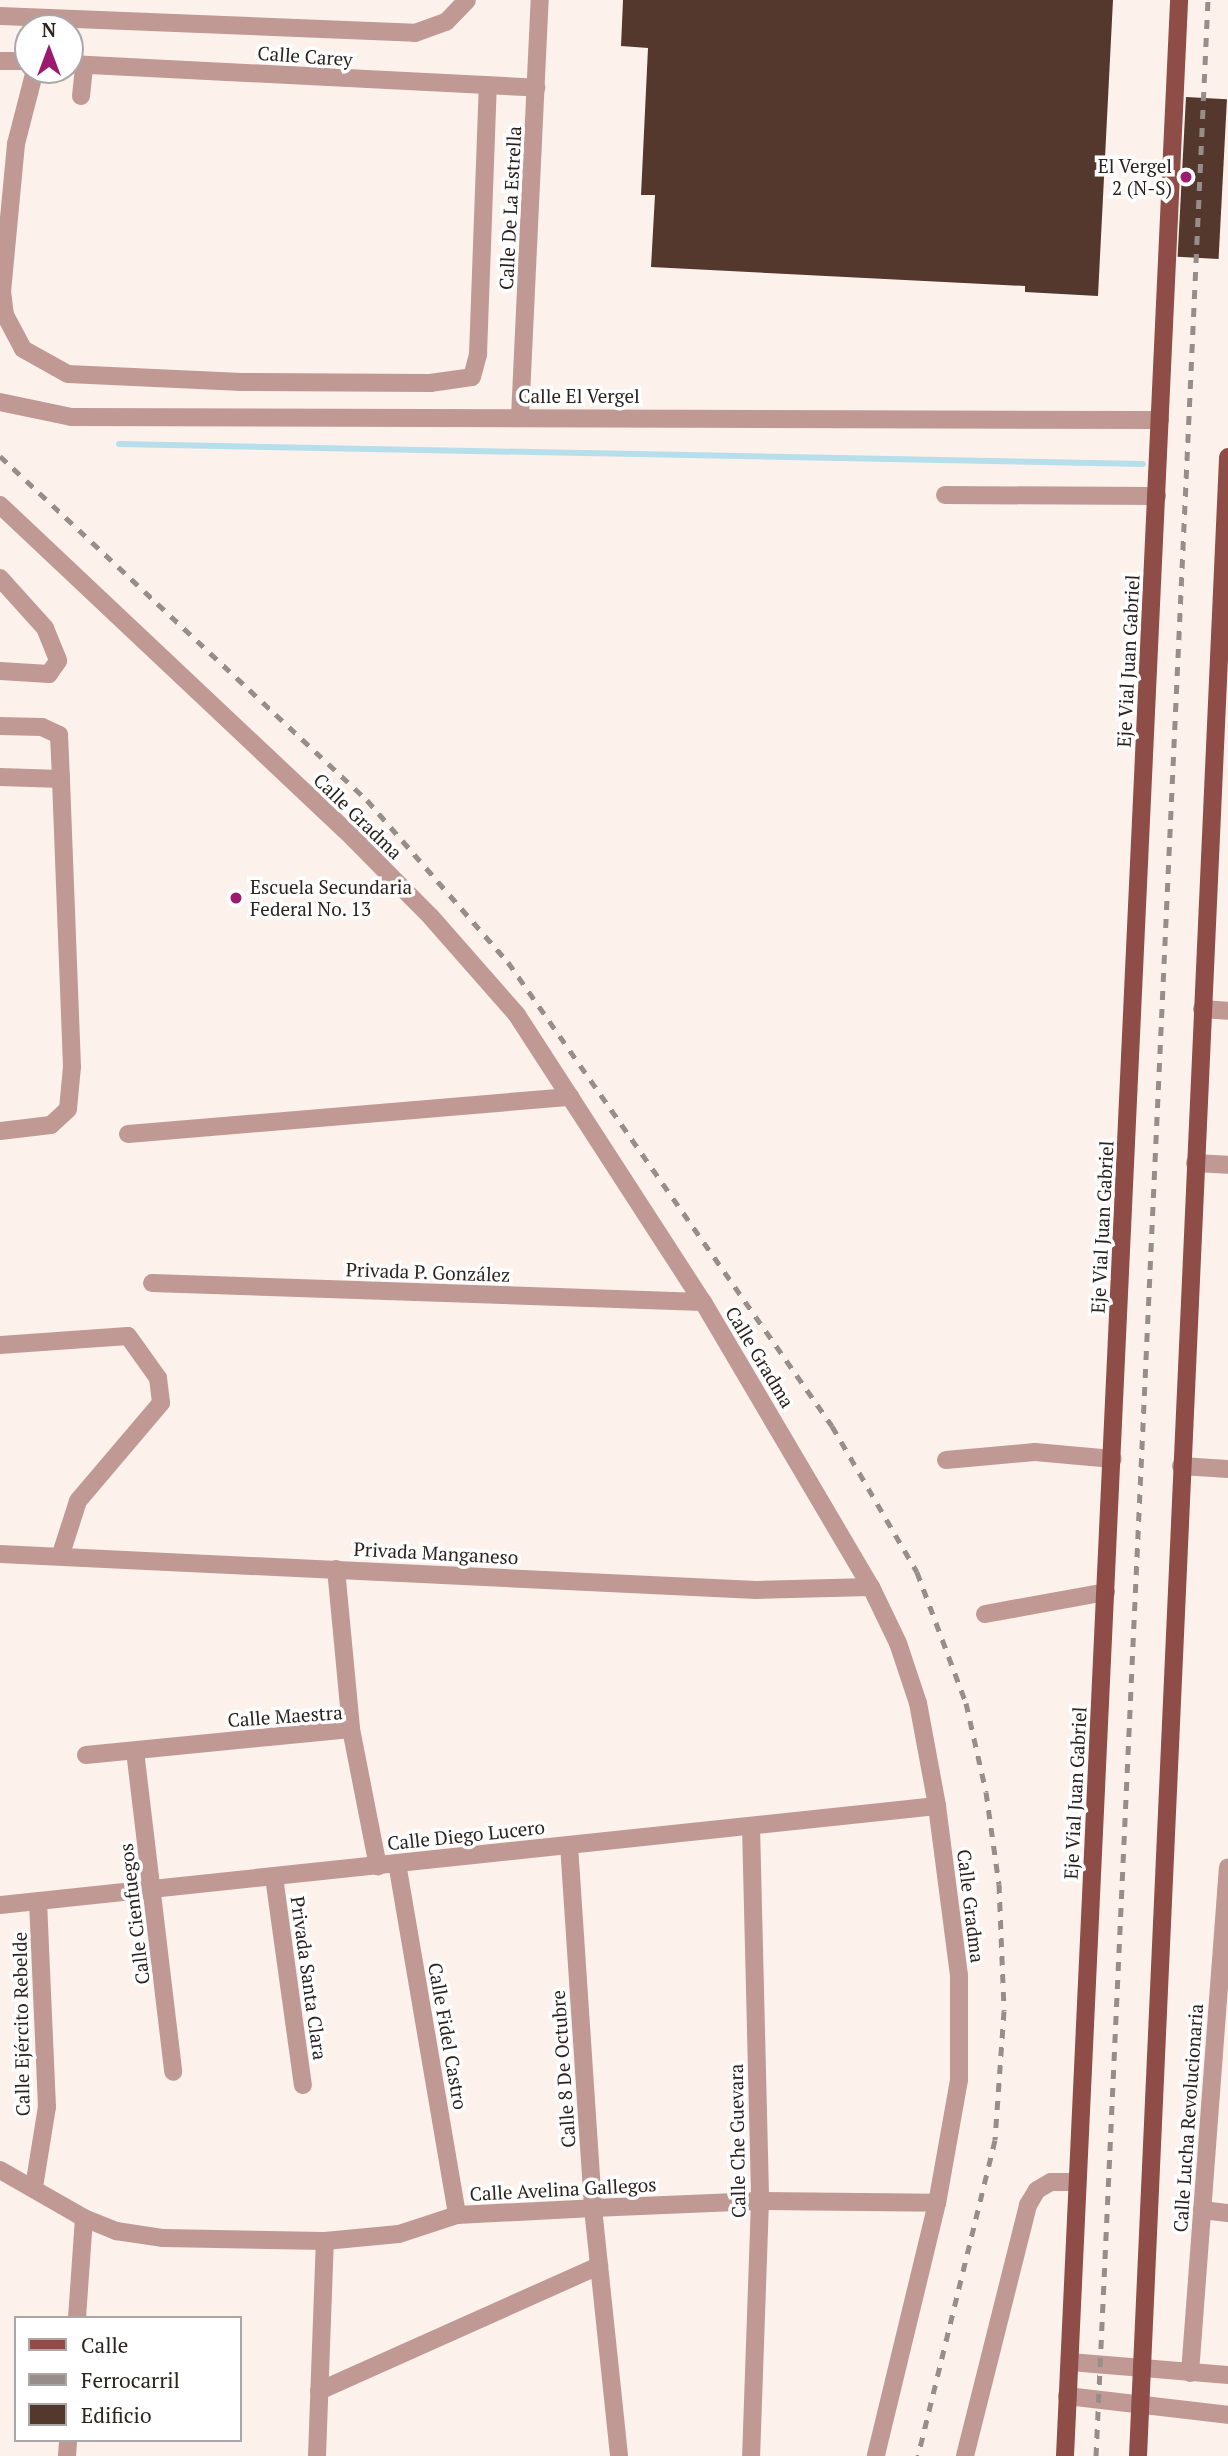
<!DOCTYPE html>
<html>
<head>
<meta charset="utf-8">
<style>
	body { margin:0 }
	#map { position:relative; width:1228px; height:2456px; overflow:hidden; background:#fdf1ec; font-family:"PT Serif",serif }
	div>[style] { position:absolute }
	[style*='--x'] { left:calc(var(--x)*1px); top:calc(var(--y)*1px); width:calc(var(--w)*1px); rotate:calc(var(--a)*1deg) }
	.stream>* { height:6px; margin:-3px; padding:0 3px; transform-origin:3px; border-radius:3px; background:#b7deeb }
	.building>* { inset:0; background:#54372d; transform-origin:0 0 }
	.minor>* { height:18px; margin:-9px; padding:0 9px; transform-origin:9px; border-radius:9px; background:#c09994 }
	.major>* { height:18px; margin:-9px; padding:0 9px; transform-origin:9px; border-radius:9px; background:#8e4d46 }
	.rail>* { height:5px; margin-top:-2.5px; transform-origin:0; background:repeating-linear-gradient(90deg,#978d89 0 9px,transparent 0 18px) }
	.dots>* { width:19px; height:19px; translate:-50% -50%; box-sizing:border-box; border:4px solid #fff; border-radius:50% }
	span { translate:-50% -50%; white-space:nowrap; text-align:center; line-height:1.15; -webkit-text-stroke:7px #fff; paint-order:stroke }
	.street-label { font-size:19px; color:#2a2320 }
	.poi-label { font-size:19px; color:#2a2320 }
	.right { translate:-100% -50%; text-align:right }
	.left { translate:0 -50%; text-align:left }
	.legend { position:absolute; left:14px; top:2316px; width:228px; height:126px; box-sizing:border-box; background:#fff; border:2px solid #aaa7a6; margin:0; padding:9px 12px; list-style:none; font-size:21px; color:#2a2320 }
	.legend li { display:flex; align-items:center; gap:14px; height:35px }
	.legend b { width:35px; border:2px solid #aaa7a6 }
	.north { position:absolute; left:14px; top:14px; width:70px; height:70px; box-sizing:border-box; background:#fff; border:2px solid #aaa7a6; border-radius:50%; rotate:0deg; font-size:19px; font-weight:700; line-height:28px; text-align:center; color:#2a2320 }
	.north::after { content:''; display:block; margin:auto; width:24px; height:32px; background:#9c1b6f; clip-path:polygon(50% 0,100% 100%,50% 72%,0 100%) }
</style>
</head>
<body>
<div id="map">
	<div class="stream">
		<i style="--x:119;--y:444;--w:1024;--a:1.12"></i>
	</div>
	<div class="building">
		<i style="clip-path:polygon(623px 0,1113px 0,1098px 296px,1025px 292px,1025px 286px,651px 267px,655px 195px,641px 195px,648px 48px,621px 46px)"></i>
		<i style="left:1186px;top:97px;width:41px;height:160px;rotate:3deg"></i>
	</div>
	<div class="minor">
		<i style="--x:0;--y:16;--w:415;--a:2.3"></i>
		<i style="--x:415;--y:33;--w:33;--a:-20"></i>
		<i style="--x:446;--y:22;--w:30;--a:-46"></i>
		<i style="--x:0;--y:61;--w:28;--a:0"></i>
		<i style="--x:70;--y:64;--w:467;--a:2.9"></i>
		<i style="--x:35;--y:70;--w:76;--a:104.4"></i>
		<i style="--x:16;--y:144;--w:148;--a:95.4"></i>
		<i style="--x:2;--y:291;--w:24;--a:83"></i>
		<i style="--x:5;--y:315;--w:38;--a:62"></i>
		<i style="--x:23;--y:349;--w:51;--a:29.1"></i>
		<i style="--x:68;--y:374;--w:174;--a:2.6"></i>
		<i style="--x:242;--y:382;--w:188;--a:0.3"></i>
		<i style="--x:430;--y:383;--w:42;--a:-8.1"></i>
		<i style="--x:472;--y:377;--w:24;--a:-75"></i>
		<i style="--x:478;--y:354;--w:269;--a:-87.9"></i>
		<i style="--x:81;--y:96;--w:31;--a:-84"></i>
		<i style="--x:0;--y:402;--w:73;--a:11.9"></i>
		<i style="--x:71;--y:417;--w:1089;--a:0.16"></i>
		<i style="--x:520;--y:417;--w:417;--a:-87.3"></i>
		<i style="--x:945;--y:495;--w:212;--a:0.3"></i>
		<i style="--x:0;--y:505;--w:474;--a:43.3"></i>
		<i style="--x:345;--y:830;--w:122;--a:45.3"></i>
		<i style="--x:431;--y:917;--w:130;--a:48.7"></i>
		<i style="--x:517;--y:1015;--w:342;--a:57.1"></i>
		<i style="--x:703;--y:1302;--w:331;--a:59.5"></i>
		<i style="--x:871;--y:1587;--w:62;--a:64.3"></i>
		<i style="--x:898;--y:1643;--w:63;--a:71.6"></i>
		<i style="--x:918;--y:1703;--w:105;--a:79.5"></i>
		<i style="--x:937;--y:1806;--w:171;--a:82.6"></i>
		<i style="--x:959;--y:1976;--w:104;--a:90"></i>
		<i style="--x:959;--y:2080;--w:125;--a:100.1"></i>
		<i style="--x:937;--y:2203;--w:260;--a:103.6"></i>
		<i style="--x:0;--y:578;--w:67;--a:48"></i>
		<i style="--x:45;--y:628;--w:35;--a:68"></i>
		<i style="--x:58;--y:661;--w:16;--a:125"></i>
		<i style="--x:49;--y:674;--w:49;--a:-176.5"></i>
		<i style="--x:0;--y:726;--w:42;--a:1.4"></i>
		<i style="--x:42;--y:727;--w:19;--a:25"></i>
		<i style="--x:59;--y:735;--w:44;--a:87.4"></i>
		<i style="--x:61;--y:779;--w:61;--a:-178.1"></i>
		<i style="--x:1202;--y:1009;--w:26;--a:4"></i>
		<i style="--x:0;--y:1131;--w:51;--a:-6.7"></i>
		<i style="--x:51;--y:1125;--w:23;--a:-43"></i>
		<i style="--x:68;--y:1109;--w:42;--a:-84.6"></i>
		<i style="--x:72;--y:1067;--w:288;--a:-92.2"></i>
		<i style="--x:128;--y:1134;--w:444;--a:-4.8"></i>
		<i style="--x:1195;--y:1163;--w:33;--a:3"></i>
		<i style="--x:152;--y:1283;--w:551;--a:1.97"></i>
		<i style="--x:0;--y:1345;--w:128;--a:-4"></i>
		<i style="--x:128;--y:1336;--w:52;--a:54.5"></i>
		<i style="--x:158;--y:1378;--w:25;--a:83"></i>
		<i style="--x:161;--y:1403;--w:128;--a:130.3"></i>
		<i style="--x:78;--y:1501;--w:56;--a:107.8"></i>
		<i style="--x:946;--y:1460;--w:89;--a:-5.1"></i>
		<i style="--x:1035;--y:1452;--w:78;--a:5.1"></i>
		<i style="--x:1181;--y:1466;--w:47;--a:3.7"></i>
		<i style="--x:0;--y:1554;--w:757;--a:2.73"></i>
		<i style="--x:756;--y:1590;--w:115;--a:-1.5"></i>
		<i style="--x:336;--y:1569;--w:161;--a:84.6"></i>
		<i style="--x:351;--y:1729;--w:140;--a:78.9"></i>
		<i style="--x:985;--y:1614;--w:123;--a:-10.3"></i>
		<i style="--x:135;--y:1751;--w:323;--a:83.2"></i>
		<i style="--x:86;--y:1755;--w:266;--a:-5.6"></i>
		<i style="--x:751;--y:1826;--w:375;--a:88.6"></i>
		<i style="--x:760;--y:2201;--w:255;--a:92"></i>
		<i style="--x:569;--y:1845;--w:364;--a:86.2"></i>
		<i style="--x:593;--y:2208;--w:249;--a:84"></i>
		<i style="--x:397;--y:1863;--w:357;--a:80.3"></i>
		<i style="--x:274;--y:1877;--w:210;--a:82.1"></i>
		<i style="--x:0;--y:1905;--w:942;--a:-6.03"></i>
		<i style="--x:0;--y:2170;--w:97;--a:29.7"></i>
		<i style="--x:84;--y:2218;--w:35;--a:22"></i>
		<i style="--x:116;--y:2231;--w:48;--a:8.5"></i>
		<i style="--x:163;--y:2238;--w:162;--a:1.1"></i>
		<i style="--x:325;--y:2241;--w:74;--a:-5.4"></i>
		<i style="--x:399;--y:2234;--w:61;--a:-18.1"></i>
		<i style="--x:457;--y:2215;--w:136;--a:-2.9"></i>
		<i style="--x:593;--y:2208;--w:167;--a:-2.4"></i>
		<i style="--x:760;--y:2201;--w:177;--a:0.6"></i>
		<i style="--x:34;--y:2187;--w:81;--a:-80.8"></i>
		<i style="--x:47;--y:2107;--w:205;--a:-92.5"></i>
		<i style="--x:1202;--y:2210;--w:26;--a:7"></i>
		<i style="--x:77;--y:2318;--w:100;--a:-86"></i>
		<i style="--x:1070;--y:2362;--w:159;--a:4.7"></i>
		<i style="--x:1190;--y:2373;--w:507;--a:-85.71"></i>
		<i style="--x:319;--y:2391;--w:307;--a:-24.1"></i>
		<i style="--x:1067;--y:2396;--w:162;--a:6.7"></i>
		<i style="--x:67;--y:2456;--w:16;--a:-86"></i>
		<i style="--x:317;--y:2456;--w:215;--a:-87.9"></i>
		<i style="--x:965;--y:2456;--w:259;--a:-75.9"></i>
		<i style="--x:1028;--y:2205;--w:17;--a:-59"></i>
		<i style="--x:1037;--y:2190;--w:16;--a:-30"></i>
		<i style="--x:1051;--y:2182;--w:26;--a:0"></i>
	</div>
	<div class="major">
		<i style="--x:1065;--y:2456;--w:2459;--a:-87.34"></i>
		<i style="--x:1138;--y:2456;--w:2001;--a:-87.42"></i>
	</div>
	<div class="rail">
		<i style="--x:0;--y:456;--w:503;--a:43.15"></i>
		<i style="--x:367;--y:800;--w:215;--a:49"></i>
		<i style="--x:508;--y:962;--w:566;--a:55.07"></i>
		<i style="--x:832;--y:1426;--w:169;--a:59.8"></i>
		<i style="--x:917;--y:1572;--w:140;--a:69.5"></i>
		<i style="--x:966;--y:1703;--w:91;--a:77.3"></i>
		<i style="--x:986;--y:1792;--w:93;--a:82"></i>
		<i style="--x:999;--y:1884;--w:127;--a:87.7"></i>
		<i style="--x:1004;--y:2011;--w:129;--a:94"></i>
		<i style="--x:995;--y:2140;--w:325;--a:103.7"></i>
		<i style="--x:1096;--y:2456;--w:2459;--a:-87.39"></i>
	</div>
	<div class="dots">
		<i style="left:1186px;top:177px;background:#9c1b6f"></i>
		<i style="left:236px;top:898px;background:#9c1b6f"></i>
	</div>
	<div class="street-label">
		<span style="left:305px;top:56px;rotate:4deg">Calle Carey</span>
		<span style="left:510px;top:208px;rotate:-87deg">Calle De La Estrella</span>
		<span style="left:579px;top:396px">Calle El Vergel</span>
		<span style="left:1128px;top:661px;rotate:-87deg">Eje Vial Juan Gabriel</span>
		<span style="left:358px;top:816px;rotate:44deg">Calle Gradma</span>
		<span style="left:1102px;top:1227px;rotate:-87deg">Eje Vial Juan Gabriel</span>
		<span style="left:428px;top:1272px;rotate:2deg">Privada P. González</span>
		<span style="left:760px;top:1357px;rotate:59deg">Calle Gradma</span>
		<span style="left:436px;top:1553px;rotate:3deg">Privada Manganeso</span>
		<span style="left:285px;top:1716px;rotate:-4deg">Calle Maestra</span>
		<span style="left:1075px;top:1793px;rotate:-87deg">Eje Vial Juan Gabriel</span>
		<span style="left:466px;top:1835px;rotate:-6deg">Calle Diego Lucero</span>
		<span style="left:971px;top:1906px;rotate:83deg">Calle Gradma</span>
		<span style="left:134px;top:1914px;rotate:-97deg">Calle Cienfuegos</span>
		<span style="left:309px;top:1978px;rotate:82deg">Privada Santa Clara</span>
		<span style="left:21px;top:2024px;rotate:-91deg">Calle Ejército Rebelde</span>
		<span style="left:448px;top:2036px;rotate:80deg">Calle Fidel Castro</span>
		<span style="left:563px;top:2069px;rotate:-94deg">Calle 8 De Octubre</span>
		<span style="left:1188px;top:2118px;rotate:-86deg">Calle Lucha Revolucionaria</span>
		<span style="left:737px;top:2141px;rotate:-91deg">Calle Che Guevara</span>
		<span style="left:563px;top:2189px;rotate:-3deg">Calle Avelina Gallegos</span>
	</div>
	<div class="poi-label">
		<span class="right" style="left:1172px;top:177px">El Vergel<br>2 (N-S)</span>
		<span class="left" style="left:250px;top:898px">Escuela Secundaria<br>Federal No. 13</span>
	</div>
	<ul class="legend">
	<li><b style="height:9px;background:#8e4d46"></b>Calle</li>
	<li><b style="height:9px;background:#978d89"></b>Ferrocarril</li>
	<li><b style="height:19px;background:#54372d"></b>Edificio</li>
	</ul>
	<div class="north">N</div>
</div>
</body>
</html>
